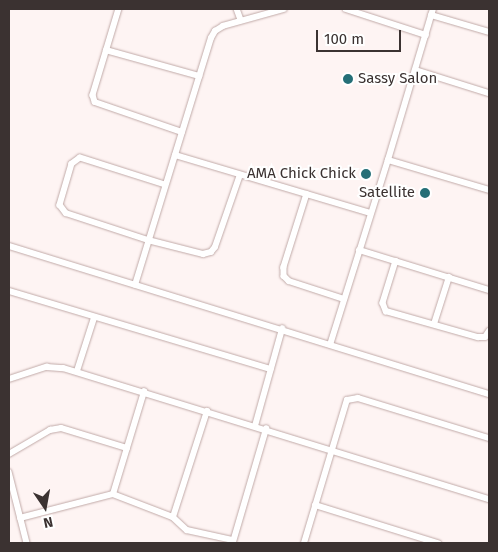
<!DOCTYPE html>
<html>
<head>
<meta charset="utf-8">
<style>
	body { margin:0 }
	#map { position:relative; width:498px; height:552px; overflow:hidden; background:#fef4f3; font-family:"Fira Sans",sans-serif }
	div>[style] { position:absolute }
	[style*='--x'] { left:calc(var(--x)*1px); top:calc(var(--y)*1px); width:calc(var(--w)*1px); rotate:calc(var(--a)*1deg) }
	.roads { filter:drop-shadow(0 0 1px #c1aaa8) drop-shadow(0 0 1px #c1aaa8) }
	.minor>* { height:5.5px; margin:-2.75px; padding:0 2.75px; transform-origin:2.75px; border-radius:2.75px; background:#fff }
	.dots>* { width:14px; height:14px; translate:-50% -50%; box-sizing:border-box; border:2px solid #fff; border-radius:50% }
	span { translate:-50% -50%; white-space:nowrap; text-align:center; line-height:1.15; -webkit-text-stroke:4px #fff; paint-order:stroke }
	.poi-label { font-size:15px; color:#3b3231 }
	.left { translate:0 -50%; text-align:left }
	.right { translate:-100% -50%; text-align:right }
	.frame { position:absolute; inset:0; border:10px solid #3b3231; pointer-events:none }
	.north { position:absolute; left:20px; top:482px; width:50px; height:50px; -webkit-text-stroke:4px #fff; paint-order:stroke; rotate:168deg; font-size:14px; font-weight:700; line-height:20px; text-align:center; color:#3b3231 }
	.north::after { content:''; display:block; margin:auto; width:18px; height:22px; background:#3b3231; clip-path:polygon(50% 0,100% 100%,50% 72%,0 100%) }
	.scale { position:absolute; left:316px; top:30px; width:85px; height:22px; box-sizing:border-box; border:2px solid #3b3231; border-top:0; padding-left:6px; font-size:15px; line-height:18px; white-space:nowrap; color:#3b3231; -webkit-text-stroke:4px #fff; paint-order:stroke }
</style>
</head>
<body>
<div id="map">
	<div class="roads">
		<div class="minor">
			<i style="--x:119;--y:9;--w:90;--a:106.8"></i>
			<i style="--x:93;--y:95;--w:7;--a:74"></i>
			<i style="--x:95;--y:102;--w:92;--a:19"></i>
			<i style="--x:237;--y:9;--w:12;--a:70"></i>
			<i style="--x:346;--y:9;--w:84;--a:18"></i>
			<i style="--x:431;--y:15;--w:60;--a:16.3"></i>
			<i style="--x:106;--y:50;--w:97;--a:15.6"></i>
			<i style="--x:415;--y:70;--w:77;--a:17.3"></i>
			<i style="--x:175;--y:155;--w:204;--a:16.5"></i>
			<i style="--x:388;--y:160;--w:105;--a:16.5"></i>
			<i style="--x:165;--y:185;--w:89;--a:-162.4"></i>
			<i style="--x:80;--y:158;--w:10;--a:143"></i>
			<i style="--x:72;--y:164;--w:43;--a:106.3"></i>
			<i style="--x:60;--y:205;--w:10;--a:53"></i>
			<i style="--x:66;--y:213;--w:86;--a:18.2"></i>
			<i style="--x:148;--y:240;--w:57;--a:14.3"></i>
			<i style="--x:203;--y:254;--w:8;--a:-14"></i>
			<i style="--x:211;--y:252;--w:6;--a:-51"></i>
			<i style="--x:215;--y:247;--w:76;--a:-70.9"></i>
			<i style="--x:307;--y:194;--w:77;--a:107.5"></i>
			<i style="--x:284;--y:267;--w:9;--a:90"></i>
			<i style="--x:284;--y:276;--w:7;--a:45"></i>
			<i style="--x:289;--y:281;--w:58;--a:18.1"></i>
			<i style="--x:9;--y:246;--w:502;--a:17.14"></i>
			<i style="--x:359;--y:250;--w:136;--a:17.1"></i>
			<i style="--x:396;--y:261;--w:44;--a:107.2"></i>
			<i style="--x:383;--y:303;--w:9;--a:69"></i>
			<i style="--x:386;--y:311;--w:96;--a:15.8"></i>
			<i style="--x:478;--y:337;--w:7;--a:0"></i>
			<i style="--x:485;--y:337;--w:7;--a:-56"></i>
			<i style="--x:135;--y:285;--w:258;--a:-72.9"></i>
			<i style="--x:211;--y:38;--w:8;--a:-60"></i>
			<i style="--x:215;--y:31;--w:9;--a:-32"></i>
			<i style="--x:223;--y:26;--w:63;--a:-15.6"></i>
			<i style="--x:9;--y:291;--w:273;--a:16.6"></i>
			<i style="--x:434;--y:324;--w:49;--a:-72.3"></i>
			<i style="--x:330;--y:345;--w:194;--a:-72.6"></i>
			<i style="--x:388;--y:160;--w:158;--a:-73.4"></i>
			<i style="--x:77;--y:371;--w:56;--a:-72.2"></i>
			<i style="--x:9;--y:379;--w:40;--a:-18"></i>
			<i style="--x:47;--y:367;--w:16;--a:4"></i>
			<i style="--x:63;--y:368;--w:446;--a:17.1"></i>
			<i style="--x:255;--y:426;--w:101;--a:-74.4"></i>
			<i style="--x:9;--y:454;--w:48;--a:-30.3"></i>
			<i style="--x:50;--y:430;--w:11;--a:-10"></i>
			<i style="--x:61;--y:428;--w:69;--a:16.9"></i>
			<i style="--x:9;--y:472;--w:73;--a:75.8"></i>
			<i style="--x:113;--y:494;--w:107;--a:-73.1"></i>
			<i style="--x:315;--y:505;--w:129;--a:17.2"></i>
			<i style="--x:173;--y:517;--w:111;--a:-72.2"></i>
			<i style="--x:20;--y:518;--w:96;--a:-14.5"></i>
			<i style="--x:113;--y:494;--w:64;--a:21"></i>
			<i style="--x:173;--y:517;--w:19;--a:43"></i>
			<i style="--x:187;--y:530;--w:47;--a:12.3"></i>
			<i style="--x:233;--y:542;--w:118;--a:-73.7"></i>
			<i style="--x:304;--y:543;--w:149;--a:-73.3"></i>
			<i style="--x:347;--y:400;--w:11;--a:-10"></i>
			<i style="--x:358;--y:398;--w:137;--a:17"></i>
		</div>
	</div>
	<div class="dots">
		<i style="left:348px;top:79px;background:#256f77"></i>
		<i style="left:366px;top:174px;background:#256f77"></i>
		<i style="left:425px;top:193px;background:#256f77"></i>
	</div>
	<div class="poi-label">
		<span class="left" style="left:358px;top:79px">Sassy Salon</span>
		<span class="right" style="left:356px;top:174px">AMA Chick Chick</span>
		<span class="right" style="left:415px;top:193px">Satellite</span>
	</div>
	<div class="frame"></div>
	<div class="north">N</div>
	<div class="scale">100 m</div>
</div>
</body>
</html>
